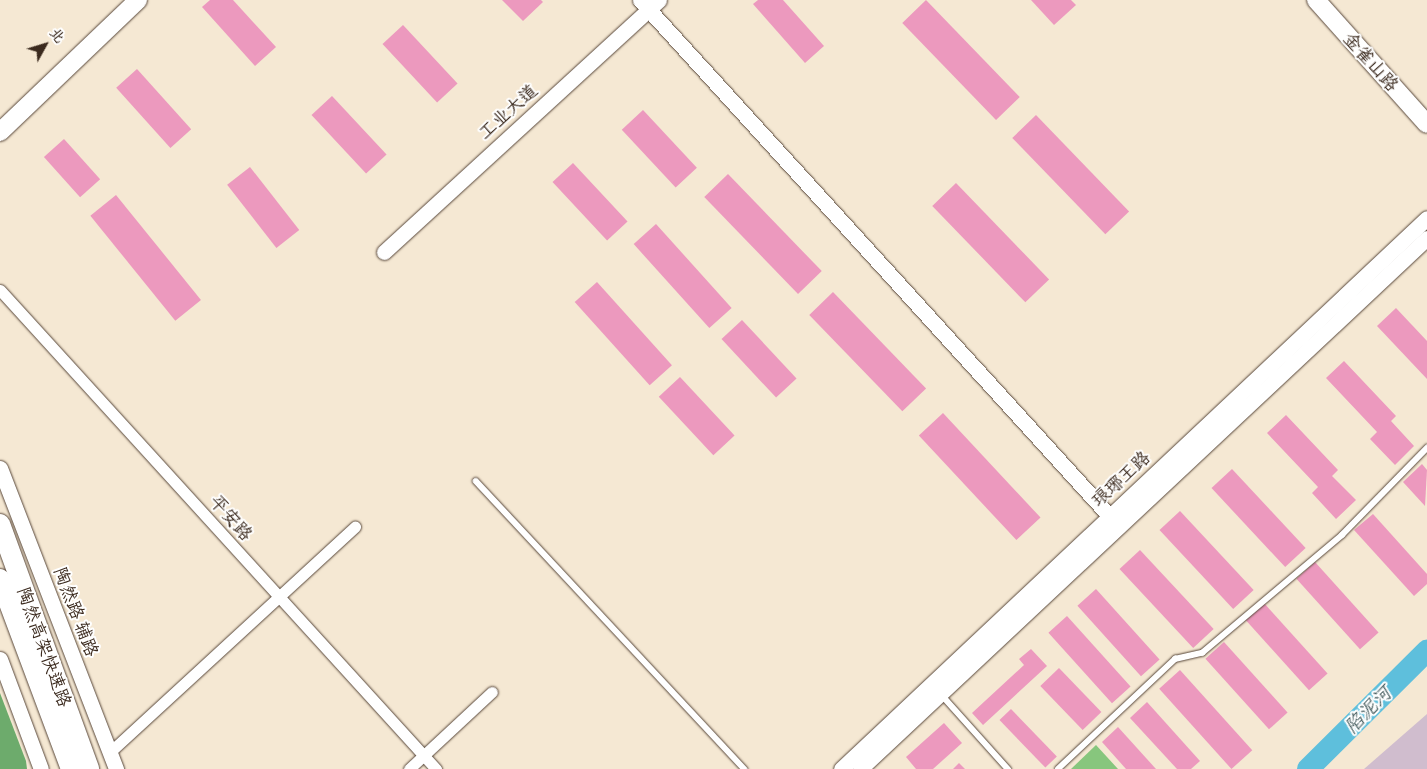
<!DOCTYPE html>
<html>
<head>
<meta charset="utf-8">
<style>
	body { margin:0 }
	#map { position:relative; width:1427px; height:769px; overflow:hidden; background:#f5e8d3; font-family:Itim,"LXGW WenKai TC",sans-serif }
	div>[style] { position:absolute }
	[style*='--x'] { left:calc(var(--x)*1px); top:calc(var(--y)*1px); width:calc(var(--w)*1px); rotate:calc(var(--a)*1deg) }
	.industrial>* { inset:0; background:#d0bdce }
	.green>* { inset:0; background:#87c67d }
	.forest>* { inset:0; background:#6dab6c }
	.river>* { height:22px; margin:-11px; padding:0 11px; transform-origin:11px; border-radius:11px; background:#5ebfdc }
	.building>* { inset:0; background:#ec99be; transform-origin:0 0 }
	.roads { filter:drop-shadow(0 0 1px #574639) drop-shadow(0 0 1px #574639) }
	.lane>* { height:5.5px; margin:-2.75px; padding:0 2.75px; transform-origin:2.75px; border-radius:2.75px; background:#fff }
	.street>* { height:11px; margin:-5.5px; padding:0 5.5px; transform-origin:5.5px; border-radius:5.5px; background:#fff }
	.secondary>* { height:15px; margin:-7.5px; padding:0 7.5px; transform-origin:7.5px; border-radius:7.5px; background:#fff }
	.primary>* { height:18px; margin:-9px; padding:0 9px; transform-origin:9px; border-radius:9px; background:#fff }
	.highway>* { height:20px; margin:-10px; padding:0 10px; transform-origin:10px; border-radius:10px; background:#fff }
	span { translate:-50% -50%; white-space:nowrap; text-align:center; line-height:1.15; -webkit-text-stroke:4px #fff; paint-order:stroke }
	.street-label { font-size:18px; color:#3b2a1e }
	.water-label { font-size:19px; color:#475e60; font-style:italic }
	.north { position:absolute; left:20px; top:20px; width:50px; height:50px; -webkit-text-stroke:4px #fff; paint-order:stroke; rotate:51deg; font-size:14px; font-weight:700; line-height:20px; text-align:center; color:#3b2a1e }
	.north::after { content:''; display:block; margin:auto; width:18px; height:22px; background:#3b2a1e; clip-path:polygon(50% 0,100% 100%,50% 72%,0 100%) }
</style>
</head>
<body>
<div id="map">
	<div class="industrial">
		<i style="clip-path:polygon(1427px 714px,1427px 769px,1364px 769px)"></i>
	</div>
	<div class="green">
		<i style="clip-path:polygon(1096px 745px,1118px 769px,1071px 769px)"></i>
	</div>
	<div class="forest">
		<i style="clip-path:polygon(0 693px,26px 761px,27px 769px,0 769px)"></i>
	</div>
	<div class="river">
		<i style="--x:1308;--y:769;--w:168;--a:-44.8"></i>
	</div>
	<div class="building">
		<i style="clip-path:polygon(210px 0,233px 0,276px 47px,255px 66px,202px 7px)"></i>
		<i style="clip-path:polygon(502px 0,541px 0,543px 2px,523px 21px)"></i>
		<i style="clip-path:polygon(758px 0,783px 0,824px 46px,805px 63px,753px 4px)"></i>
		<i style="left:926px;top:0;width:135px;height:33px;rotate:46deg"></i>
		<i style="clip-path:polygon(1031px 0,1071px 0,1076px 5px,1054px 25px)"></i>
		<i style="left:403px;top:25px;width:80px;height:28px;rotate:47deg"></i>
		<i style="left:137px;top:69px;width:81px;height:28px;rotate:48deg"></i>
		<i style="left:332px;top:96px;width:80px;height:28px;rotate:47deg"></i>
		<i style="left:643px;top:110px;width:79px;height:29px;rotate:47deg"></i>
		<i style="left:1036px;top:115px;width:134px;height:33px;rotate:46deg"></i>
		<i style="left:64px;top:139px;width:54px;height:27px;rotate:48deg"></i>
		<i style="left:573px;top:163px;width:80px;height:28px;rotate:47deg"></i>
		<i style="left:250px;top:167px;width:80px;height:29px;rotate:52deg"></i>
		<i style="left:728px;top:174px;width:135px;height:33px;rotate:46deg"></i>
		<i style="left:956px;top:183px;width:134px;height:33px;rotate:46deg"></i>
		<i style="left:116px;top:195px;width:135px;height:33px;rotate:51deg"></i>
		<i style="left:656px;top:224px;width:113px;height:30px;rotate:48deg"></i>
		<i style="left:597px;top:282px;width:112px;height:30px;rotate:48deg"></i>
		<i style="left:833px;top:292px;width:134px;height:33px;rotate:46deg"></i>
		<i style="clip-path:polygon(1396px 308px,1427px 341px,1427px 379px,1377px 326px)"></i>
		<i style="left:742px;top:320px;width:80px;height:28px;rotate:47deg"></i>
		<i style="clip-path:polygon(1344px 361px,1396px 416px,1391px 421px,1414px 446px,1395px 465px,1370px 439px,1377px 432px,1326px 378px)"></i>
		<i style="left:680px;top:377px;width:80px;height:29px;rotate:47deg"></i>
		<i style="left:943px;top:413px;width:143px;height:33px;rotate:47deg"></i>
		<i style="clip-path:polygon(1286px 415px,1338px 470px,1332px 476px,1356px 500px,1336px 519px,1312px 493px,1318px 487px,1267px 433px)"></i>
		<i style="clip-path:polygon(1422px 464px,1427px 470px,1425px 506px,1403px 482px)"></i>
		<i style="left:1232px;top:469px;width:108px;height:28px;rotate:47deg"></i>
		<i style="left:1180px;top:511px;width:108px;height:28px;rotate:47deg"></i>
		<i style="clip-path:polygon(1373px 514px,1427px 574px,1427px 584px,1414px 596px,1354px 530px)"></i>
		<i style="left:1140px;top:550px;width:108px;height:28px;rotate:47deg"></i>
		<i style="left:1315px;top:562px;width:95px;height:25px;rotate:48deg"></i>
		<i style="left:1096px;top:589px;width:95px;height:25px;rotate:48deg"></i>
		<i style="left:1264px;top:603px;width:95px;height:25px;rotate:48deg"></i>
		<i style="left:1067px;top:616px;width:95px;height:25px;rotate:48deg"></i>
		<i style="left:1224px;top:642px;width:95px;height:25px;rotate:48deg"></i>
		<i style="clip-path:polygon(1031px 649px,1047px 666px,983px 725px,972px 713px,1024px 665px,1019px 659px)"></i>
		<i style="left:1059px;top:668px;width:61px;height:26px;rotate:46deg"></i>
		<i style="left:1180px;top:670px;width:108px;height:28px;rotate:48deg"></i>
		<i style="clip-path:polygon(1147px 702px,1200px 761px,1191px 769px,1177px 769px,1130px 718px)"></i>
		<i style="left:1011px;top:709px;width:66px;height:16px;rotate:46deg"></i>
		<i style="clip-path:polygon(944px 723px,962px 743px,933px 769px,916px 769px,906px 757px)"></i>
		<i style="clip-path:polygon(1118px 727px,1156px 769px,1126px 769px,1102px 742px)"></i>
		<i style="clip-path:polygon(959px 763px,965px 769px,953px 769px)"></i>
	</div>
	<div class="roads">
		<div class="lane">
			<i style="--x:476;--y:481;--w:394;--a:47"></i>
			<i style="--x:941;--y:694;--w:101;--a:48.2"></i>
			<i style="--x:1058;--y:769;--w:161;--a:-43.2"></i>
			<i style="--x:1175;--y:659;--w:28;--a:-13"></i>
			<i style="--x:1202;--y:653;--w:183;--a:-40.1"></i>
			<i style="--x:1342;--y:535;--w:122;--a:-45.7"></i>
		</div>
		<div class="street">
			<i style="--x:0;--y:290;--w:648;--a:47.69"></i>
			<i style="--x:110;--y:752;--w:333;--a:-42.6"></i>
			<i style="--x:409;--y:769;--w:113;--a:-42.9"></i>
		</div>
		<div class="secondary">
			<i style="--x:640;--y:0;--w:706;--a:47.7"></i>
			<i style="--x:384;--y:252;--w:373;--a:-42.5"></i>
			<i style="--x:0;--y:468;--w:323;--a:68.9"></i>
			<i style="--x:0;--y:659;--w:117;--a:69.6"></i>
			<i style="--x:841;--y:769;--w:804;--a:-43.24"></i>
			<i style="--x:860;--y:769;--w:777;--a:-43.12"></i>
		</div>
		<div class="primary">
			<i style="--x:1316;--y:0;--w:166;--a:48.2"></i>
			<i style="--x:0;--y:132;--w:191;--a:-43.7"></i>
		</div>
		<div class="highway">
			<i style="--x:0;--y:524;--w:261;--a:70"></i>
			<i style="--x:0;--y:579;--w:203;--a:69.5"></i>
		</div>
	</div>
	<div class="street-label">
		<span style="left:1371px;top:62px;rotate:48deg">金雀山路</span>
		<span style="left:508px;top:112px;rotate:-42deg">工业大道</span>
		<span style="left:1121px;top:479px;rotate:-43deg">琅琊王路</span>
		<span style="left:231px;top:518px;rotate:48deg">平安路</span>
		<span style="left:76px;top:612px;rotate:69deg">陶然路 辅路</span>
		<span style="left:44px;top:647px;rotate:70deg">陶然高架快速路</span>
	</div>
	<div class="water-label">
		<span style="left:1368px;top:710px;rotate:-45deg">陷泥河</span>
	</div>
	<div class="north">北</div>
</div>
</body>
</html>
